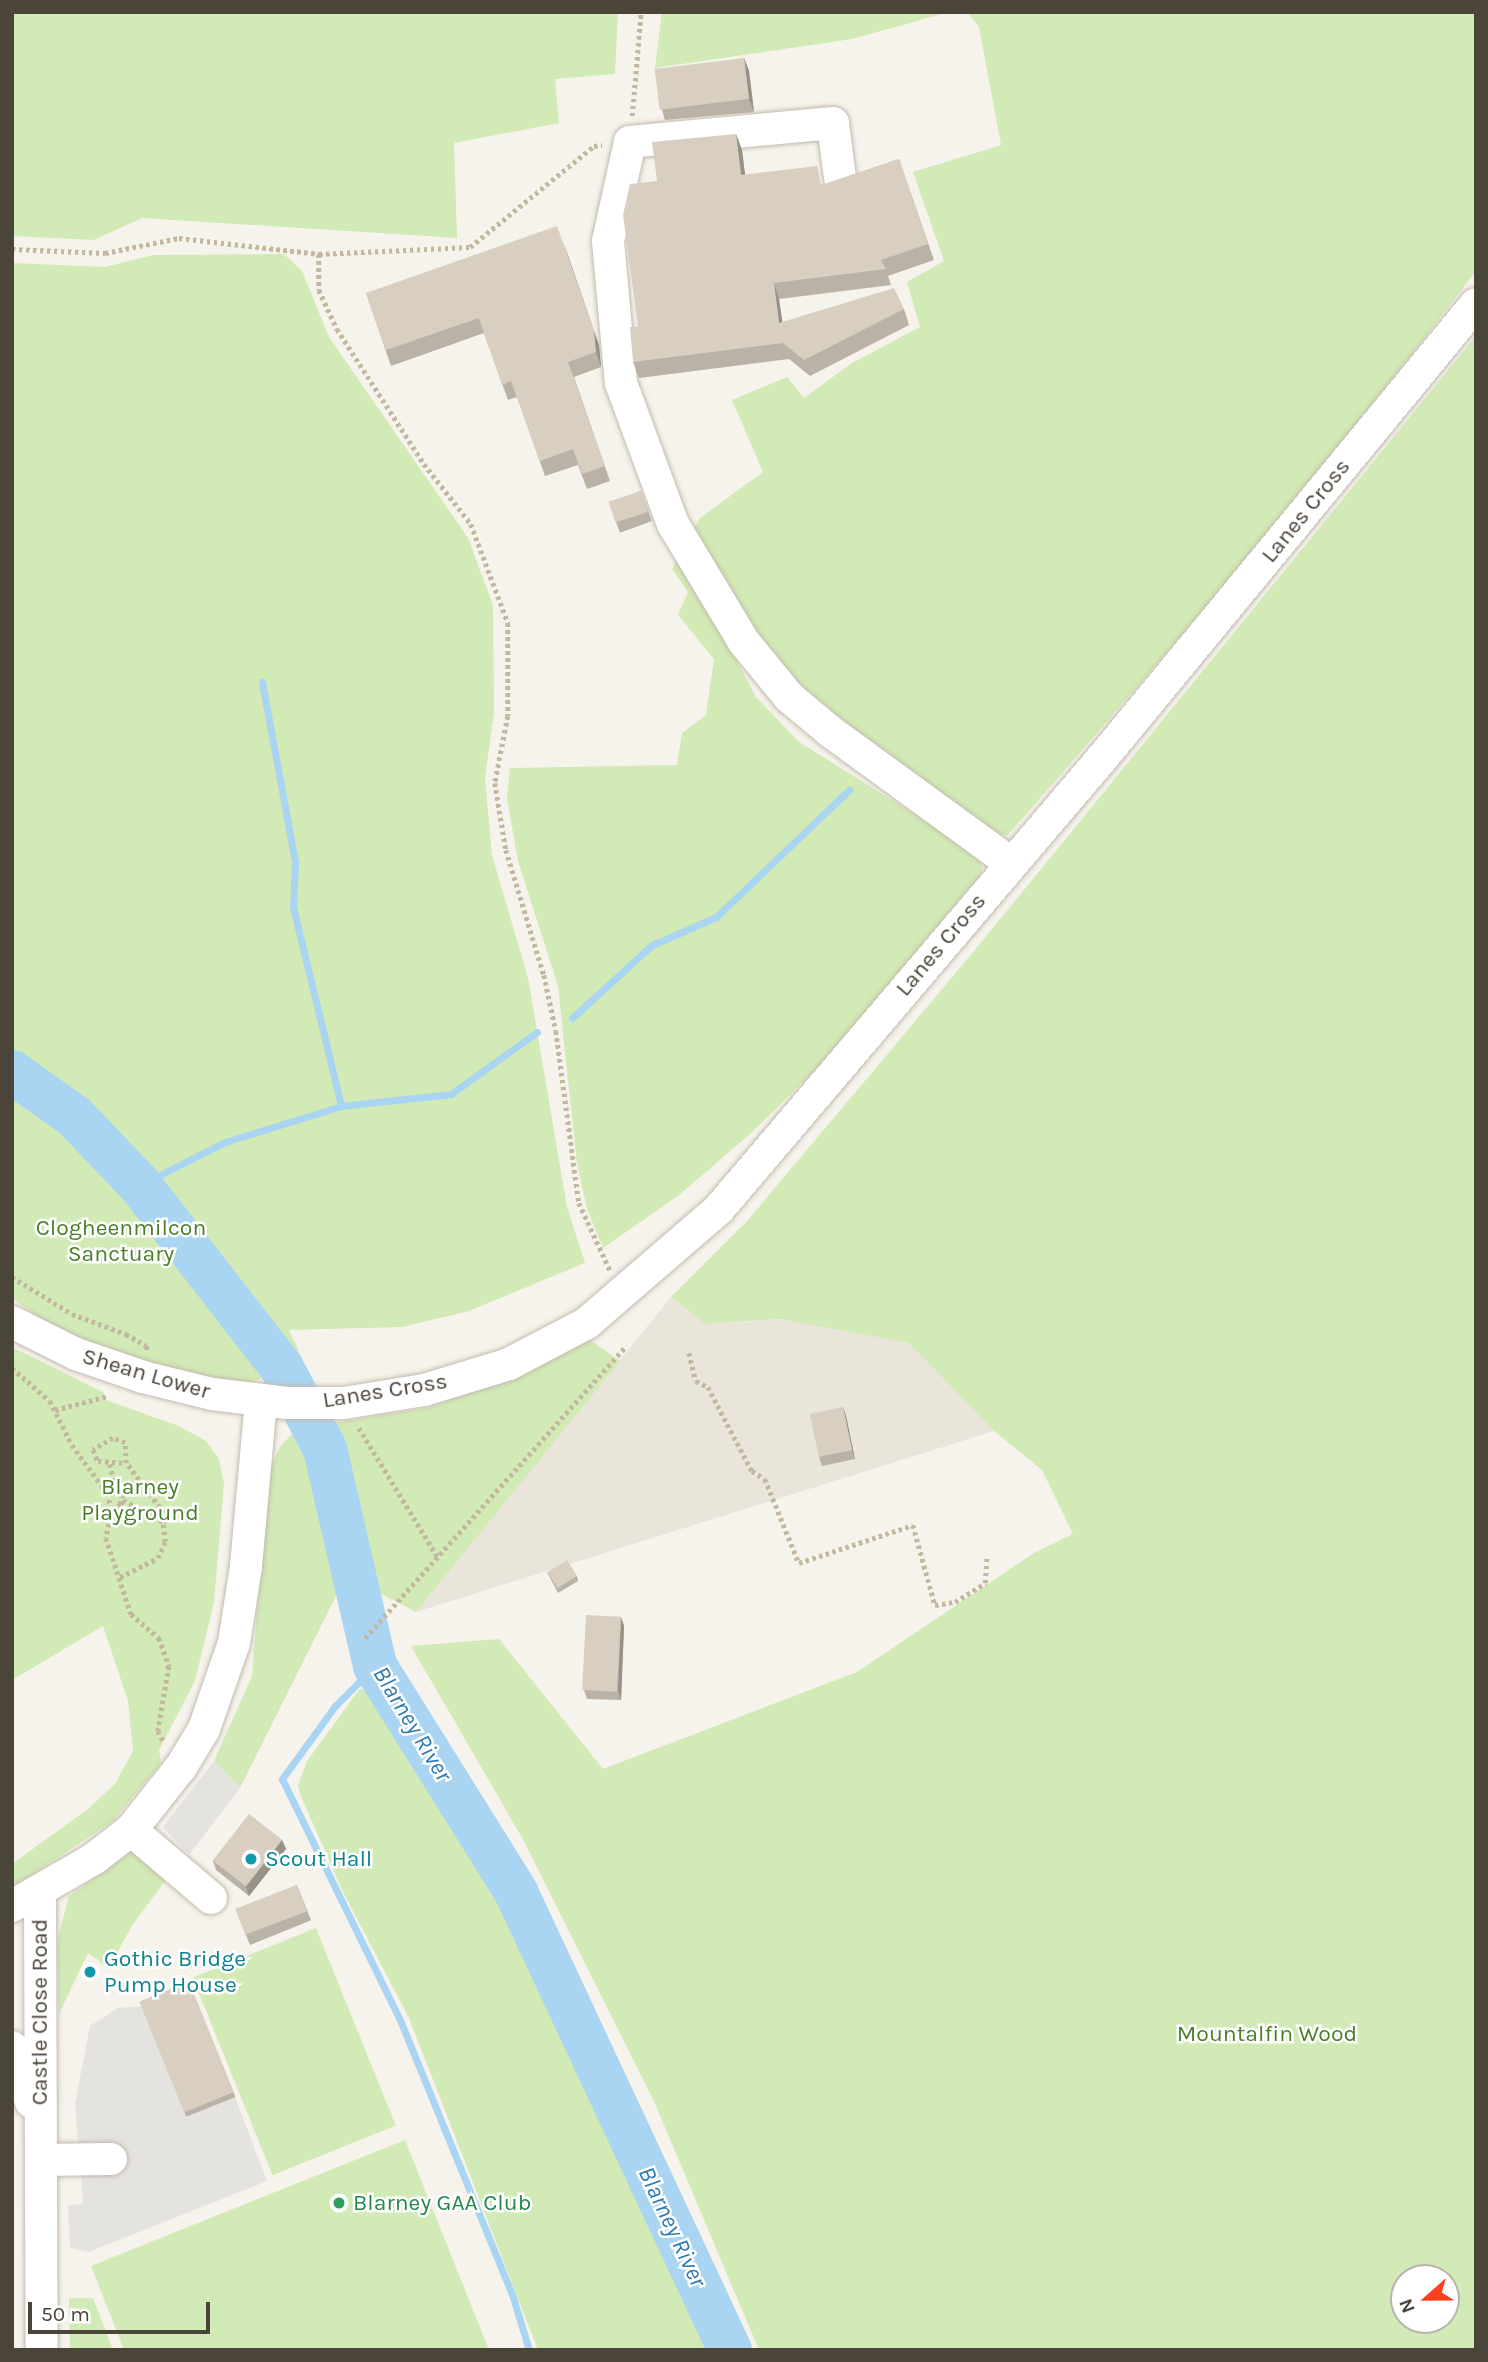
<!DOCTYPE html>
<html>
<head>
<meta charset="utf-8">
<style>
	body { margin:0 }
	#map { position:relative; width:1488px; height:2362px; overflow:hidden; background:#f6f3ec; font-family:Karla,sans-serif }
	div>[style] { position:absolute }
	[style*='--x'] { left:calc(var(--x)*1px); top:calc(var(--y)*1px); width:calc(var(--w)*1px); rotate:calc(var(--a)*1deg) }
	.residential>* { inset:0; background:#eae5da }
	.green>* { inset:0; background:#d2eab5; transform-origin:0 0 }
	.parking>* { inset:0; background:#e5e3e0 }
	.stream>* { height:7px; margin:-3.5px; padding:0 3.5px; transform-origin:3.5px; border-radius:3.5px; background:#a9d4f2 }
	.river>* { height:44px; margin:-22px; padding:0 22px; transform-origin:22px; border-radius:22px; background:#a9d4f2 }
	.path>* { height:4.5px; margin-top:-2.25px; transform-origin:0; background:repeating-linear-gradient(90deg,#c4b79f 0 3.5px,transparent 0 7px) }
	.roads { filter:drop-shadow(0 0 2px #c2bbae) drop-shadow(0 0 2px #c2bbae) }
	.minor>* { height:32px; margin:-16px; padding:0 16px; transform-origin:16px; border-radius:16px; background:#fff }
	.wall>* { inset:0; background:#bab2a6; transform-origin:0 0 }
	.shaded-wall>* { inset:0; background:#979187 }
	.building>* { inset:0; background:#d8cfc1; transform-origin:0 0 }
	.dots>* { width:19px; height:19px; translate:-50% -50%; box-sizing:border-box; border:4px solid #fff; border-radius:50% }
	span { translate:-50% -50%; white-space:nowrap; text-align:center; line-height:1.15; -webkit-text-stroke:5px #fff; paint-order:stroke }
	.street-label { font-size:23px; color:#4b4439 }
	.park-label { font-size:23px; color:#4a7f2a }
	.culture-label { font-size:23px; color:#0d838f }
	.left { translate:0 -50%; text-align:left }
	.leisure-label { font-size:23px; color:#27864d }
	.water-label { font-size:24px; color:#2e7ab2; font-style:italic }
	.frame { position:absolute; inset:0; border:14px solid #4b4439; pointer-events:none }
	.north { position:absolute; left:1390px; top:2264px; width:70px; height:70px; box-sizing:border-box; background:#fff; border:2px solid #b7b4b0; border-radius:50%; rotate:249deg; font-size:19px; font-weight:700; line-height:28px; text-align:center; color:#4b4439 }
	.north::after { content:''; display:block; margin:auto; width:24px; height:32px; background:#fc3f1d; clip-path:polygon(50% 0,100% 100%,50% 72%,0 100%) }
	.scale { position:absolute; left:28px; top:2302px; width:182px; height:32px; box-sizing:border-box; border:4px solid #4b4439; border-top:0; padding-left:9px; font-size:21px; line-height:24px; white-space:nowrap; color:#4b4439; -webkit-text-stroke:5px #fff; paint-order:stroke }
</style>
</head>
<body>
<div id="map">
	<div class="residential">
		<i style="clip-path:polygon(671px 1297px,705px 1324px,787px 1319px,909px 1343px,994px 1431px,416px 1612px)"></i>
	</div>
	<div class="green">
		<i style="clip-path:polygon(12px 12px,618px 12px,615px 74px,555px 79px,559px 123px,454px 143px,457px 238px,142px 218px,94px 240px,12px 236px)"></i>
		<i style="clip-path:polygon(662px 12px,949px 12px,852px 39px,655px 68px)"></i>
		<i style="clip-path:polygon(967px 12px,1476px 12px,1476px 271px,1297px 503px,1008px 835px,998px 835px,792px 691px,691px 535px,700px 518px,763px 472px,732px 400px,787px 377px,804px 398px,852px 363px,920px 327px,907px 282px,944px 261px,913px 172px,1001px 145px,979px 27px)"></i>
		<i style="clip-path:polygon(284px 254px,302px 271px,329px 337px,468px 538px,493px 605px,494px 713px,485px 778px,492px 855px,528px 978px,567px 1207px,585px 1263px,469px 1311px,402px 1327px,289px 1330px,301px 1356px,248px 1385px,148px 1367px,58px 1331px,12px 1298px,12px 263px,105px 267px,153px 255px)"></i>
		<i style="clip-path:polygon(evenodd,1476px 336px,1476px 2350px,759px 2350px,653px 2099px,524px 1841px,411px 1646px,499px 1639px,603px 1769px,857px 1672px,1034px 1553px,1073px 1534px,1042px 1470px,994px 1431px,909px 1343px,780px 1319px,705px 1324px,671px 1297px,748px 1220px,975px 950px,1476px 336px,1404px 2278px,1446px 2278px,1446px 2320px,1404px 2320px,1404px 2278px)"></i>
		<i style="clip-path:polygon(681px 552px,742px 657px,737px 661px,756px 697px,799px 742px,972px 850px,982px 864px,981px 874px,825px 1060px,750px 1134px,679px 1195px,603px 1248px,587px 1209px,577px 1164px,558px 986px,518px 861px,507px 799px,510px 768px,677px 765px,682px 733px,706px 715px,714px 659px,678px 615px,688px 592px,672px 569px)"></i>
		<i style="clip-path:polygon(590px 1340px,620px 1361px,416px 1612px,346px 1576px,240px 1788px,214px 1761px,252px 1676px,264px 1521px,271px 1466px,281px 1445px,297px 1430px,313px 1426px,431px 1407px,513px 1377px)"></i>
		<i style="clip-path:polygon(12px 1347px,103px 1392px,106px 1400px,179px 1426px,206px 1441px,219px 1459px,224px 1484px,214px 1602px,195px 1681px,159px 1750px,161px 1763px,113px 1821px,12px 1888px,12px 1864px,88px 1809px,115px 1784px,133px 1751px,128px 1701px,103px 1626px,12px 1680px)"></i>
		<i style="clip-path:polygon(374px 1685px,382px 1689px,448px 1800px,620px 2118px,680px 2286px,709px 2350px,538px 2350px,409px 2018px,343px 1892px,300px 1794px,298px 1785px,307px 1761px,359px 1690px)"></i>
		<i style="clip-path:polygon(135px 1849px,165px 1881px,133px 1924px,109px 1968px,88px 1953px,59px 2014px,57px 1942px,69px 1896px)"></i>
		<i style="left:316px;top:1928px;width:213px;height:133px;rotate:68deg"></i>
		<i style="clip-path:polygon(405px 2140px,489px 2350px,124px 2350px,91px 2266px)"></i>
		<i style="clip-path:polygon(69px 2298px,93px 2298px,113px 2350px,70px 2350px)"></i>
	</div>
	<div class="parking">
		<i style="clip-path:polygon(214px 1761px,240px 1788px,189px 1855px,163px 1827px)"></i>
		<i style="clip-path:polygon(142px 2006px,186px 2116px,235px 2097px,267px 2181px,89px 2252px,70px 2248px,68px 2205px,83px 2204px,75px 2104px,90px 2026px,118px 2008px)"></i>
	</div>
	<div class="stream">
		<i style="--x:262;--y:682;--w:183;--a:79.6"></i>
		<i style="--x:295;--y:862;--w:45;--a:92.5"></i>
		<i style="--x:293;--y:907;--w:205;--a:76.4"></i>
		<i style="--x:572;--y:1018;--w:108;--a:-42.4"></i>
		<i style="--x:652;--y:945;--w:70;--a:-23.6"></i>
		<i style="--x:716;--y:917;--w:184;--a:-43.7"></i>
		<i style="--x:140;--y:1185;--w:95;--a:-26.8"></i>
		<i style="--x:225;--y:1142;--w:121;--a:-17.2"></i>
		<i style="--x:341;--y:1106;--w:111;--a:-6.2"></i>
		<i style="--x:451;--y:1094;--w:106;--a:-35.8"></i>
		<i style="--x:375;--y:1666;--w:57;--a:135"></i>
		<i style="--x:335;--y:1706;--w:90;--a:126"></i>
		<i style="--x:282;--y:1779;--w:268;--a:63.9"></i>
		<i style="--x:400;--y:2020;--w:296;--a:67.8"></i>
		<i style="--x:512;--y:2294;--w:59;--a:73.1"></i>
	</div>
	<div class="river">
		<i style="--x:12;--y:1072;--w:77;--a:35.5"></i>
		<i style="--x:75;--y:1117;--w:94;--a:46.3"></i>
		<i style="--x:140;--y:1185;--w:232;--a:52.2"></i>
		<i style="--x:282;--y:1368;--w:92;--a:62"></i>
		<i style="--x:325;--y:1449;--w:223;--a:77"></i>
		<i style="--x:375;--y:1666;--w:266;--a:58"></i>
		<i style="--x:516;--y:1892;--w:506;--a:64.96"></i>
	</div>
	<div class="path">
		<i style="--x:632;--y:116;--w:104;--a:-85.1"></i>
		<i style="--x:12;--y:249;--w:93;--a:2.5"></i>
		<i style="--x:105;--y:253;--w:76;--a:-11.5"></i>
		<i style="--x:179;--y:238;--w:141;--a:6.5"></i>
		<i style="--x:319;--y:254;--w:151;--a:-2.7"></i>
		<i style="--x:470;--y:247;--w:160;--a:-39.2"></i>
		<i style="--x:594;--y:146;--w:8;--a:-7"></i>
		<i style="--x:319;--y:254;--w:36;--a:90"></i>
		<i style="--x:319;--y:290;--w:43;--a:65.2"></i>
		<i style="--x:337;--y:329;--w:161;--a:57.2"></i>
		<i style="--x:424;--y:464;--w:76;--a:51.9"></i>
		<i style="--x:471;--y:524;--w:106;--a:69.5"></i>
		<i style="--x:508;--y:623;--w:93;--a:90"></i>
		<i style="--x:508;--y:716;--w:68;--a:101"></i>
		<i style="--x:495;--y:783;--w:68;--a:80.7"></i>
		<i style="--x:506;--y:850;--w:131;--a:73.1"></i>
		<i style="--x:544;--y:975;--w:57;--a:77.9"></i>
		<i style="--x:556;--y:1031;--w:174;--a:82.4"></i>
		<i style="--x:579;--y:1203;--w:74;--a:65.2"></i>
		<i style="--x:12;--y:1277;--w:70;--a:31.7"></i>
		<i style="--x:72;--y:1314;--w:58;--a:20.3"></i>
		<i style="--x:126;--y:1334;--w:24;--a:30"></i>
		<i style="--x:147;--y:1346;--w:5;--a:90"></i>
		<i style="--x:689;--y:1353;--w:29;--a:76"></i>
		<i style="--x:696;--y:1381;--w:13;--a:27"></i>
		<i style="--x:708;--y:1387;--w:95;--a:62.4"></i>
		<i style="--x:752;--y:1471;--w:15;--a:32"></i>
		<i style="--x:765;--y:1479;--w:91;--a:68"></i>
		<i style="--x:799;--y:1563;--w:120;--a:-18.4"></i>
		<i style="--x:913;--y:1525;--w:83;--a:74.6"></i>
		<i style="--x:935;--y:1605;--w:20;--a:-9"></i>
		<i style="--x:955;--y:1602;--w:36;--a:-32"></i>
		<i style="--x:985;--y:1583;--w:26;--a:-86"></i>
		<i style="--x:12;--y:1368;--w:50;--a:41"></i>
		<i style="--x:50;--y:1401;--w:49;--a:63.4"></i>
		<i style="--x:72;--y:1445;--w:59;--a:53.9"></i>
		<i style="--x:107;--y:1493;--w:18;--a:74"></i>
		<i style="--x:112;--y:1510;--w:29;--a:102"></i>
		<i style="--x:106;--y:1538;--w:80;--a:71.8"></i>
		<i style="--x:131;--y:1614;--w:37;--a:41"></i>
		<i style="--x:159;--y:1638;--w:30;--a:70"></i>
		<i style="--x:169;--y:1666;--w:66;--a:99.6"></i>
		<i style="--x:158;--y:1731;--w:13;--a:63"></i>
		<i style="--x:55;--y:1410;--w:55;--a:-14.8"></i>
		<i style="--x:359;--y:1428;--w:153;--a:58.6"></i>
		<i style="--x:110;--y:1464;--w:27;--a:77"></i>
		<i style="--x:107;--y:1493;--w:9;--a:-18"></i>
		<i style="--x:116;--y:1490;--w:7;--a:34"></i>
		<i style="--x:122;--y:1494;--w:11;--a:95"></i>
		<i style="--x:121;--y:1505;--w:10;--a:151"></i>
		<i style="--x:122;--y:1494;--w:22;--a:-36"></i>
		<i style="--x:123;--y:1500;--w:46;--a:28.8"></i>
		<i style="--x:163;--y:1522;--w:6;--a:-31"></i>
		<i style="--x:168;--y:1519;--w:70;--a:-126.9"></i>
		<i style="--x:126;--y:1463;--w:20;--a:-93"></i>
		<i style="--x:125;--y:1443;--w:13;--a:-157"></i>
		<i style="--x:113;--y:1438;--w:23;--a:149"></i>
		<i style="--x:93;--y:1450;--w:12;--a:66"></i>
		<i style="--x:98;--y:1461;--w:28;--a:4"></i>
		<i style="--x:120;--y:1577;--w:42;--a:-26.6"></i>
		<i style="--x:158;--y:1558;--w:17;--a:-66"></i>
		<i style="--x:165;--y:1542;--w:20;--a:-96"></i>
		<i style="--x:365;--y:1638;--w:390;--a:-48.2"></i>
	</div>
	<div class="roads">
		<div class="minor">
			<i style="--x:840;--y:178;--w:55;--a:-97.3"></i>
			<i style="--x:833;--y:123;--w:204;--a:174.7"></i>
			<i style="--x:630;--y:142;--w:101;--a:102.5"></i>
			<i style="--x:608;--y:241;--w:143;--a:84.8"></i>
			<i style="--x:621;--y:383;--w:150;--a:69.8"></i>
			<i style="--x:673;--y:524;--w:138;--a:59"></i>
			<i style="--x:744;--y:642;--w:71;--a:50.7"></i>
			<i style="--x:789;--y:697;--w:55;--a:39.8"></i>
			<i style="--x:831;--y:732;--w:220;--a:36.1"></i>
			<i style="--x:12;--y:1322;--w:72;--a:26.6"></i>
			<i style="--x:76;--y:1354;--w:71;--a:18.9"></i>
			<i style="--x:143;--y:1377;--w:71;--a:13.8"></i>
			<i style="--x:212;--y:1394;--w:76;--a:6.8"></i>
			<i style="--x:287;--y:1403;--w:57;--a:0"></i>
			<i style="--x:344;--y:1403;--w:81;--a:-9.2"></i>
			<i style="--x:424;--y:1390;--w:89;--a:-17"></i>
			<i style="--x:509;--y:1364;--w:88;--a:-27.7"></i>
			<i style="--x:587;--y:1323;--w:173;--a:-40.8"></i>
			<i style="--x:718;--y:1210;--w:596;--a:-49.63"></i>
			<i style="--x:1104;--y:756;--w:585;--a:-50.55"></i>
			<i style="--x:131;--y:1830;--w:105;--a:40.4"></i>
			<i style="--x:40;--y:1891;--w:459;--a:89.8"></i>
			<i style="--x:12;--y:1906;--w:96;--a:-30"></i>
			<i style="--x:95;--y:1858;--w:46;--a:-37.9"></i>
			<i style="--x:131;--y:1830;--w:80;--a:-51.6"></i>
			<i style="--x:181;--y:1767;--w:44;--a:-58.8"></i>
			<i style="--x:204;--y:1729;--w:91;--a:-70.8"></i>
			<i style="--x:234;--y:1643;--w:78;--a:-81.1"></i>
			<i style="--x:246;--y:1566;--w:166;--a:-84.8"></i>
			<i style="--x:12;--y:2047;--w:58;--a:70.9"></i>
			<i style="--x:41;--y:2160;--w:70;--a:-0.8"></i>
		</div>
	</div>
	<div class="wall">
		<i style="clip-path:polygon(744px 58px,749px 71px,754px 112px,665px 120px,661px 107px)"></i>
		<i style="clip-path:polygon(736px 134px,742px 150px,745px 175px,823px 185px,899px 159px,934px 260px,888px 276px,891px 285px,779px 299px,782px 322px,904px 309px,909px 325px,810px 376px,789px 359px,639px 378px,633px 362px,657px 181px)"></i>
		<i style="clip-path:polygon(366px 293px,599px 345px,601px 367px,574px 377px,610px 481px,587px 489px,578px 465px,545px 476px,517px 397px,508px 400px,484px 333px,391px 366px)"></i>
		<i style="left:641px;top:491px;width:32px;height:34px;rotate:70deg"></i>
		<i style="clip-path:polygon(843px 1407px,846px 1416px,855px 1459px,822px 1466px,819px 1457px)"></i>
		<i style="clip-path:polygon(547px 1572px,577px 1576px,578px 1581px,558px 1593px)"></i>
		<i style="clip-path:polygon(621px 1617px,624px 1626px,621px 1700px,587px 1699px,584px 1690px)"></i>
		<i style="clip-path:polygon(282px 1840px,286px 1849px,249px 1896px,216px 1870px,213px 1861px)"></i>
		<i style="left:297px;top:1885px;width:38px;height:66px;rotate:68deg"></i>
		<i style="left:189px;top:1982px;width:124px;height:53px;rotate:68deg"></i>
	</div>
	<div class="shaded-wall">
		<i style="clip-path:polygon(744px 58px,749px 71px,754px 112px,749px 99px)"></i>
		<i style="clip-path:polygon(736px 134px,742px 150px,747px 191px,741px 175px)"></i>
		<i style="clip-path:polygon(563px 241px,599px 345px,601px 367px,596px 352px)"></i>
		<i style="clip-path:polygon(774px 283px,779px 299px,785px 339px,779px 323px)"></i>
		<i style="clip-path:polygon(843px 1407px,846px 1416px,855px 1459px,852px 1450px)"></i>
		<i style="clip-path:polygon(621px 1617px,624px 1626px,621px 1700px,618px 1691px)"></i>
		<i style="clip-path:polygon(282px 1840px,286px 1849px,249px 1896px,246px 1887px)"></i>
	</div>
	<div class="building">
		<i style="left:744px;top:58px;width:41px;height:90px;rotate:83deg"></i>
		<i style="clip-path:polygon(736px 134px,741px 175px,817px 166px,821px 185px,899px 159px,928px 244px,881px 260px,886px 269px,774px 283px,779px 323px,894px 288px,904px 309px,804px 360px,783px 343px,633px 362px,630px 327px,638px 327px,623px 215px,630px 184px,657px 181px,652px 142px)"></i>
		<i style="clip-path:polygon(557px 226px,594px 330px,596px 352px,568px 362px,605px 466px,582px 474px,573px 449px,540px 461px,511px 381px,502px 385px,479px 318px,386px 350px,366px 293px)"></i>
		<i style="left:641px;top:491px;width:22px;height:34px;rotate:72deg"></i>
		<i style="left:843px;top:1407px;width:44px;height:34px;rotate:78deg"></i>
		<i style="left:567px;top:1560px;width:19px;height:23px;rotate:58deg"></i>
		<i style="left:586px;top:1615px;width:35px;height:75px;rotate:3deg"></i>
		<i style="left:249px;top:1814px;width:42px;height:59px;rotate:38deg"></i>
		<i style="left:297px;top:1885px;width:28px;height:66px;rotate:69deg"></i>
		<i style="left:189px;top:1982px;width:119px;height:53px;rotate:68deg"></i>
	</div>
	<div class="dots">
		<i style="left:251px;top:1859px;background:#0f9aa8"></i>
		<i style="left:90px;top:1972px;background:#0f9aa8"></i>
		<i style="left:339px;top:2203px;background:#2e9e5b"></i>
	</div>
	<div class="street-label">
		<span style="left:1306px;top:511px;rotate:-51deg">Lanes Cross</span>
		<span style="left:941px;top:945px;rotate:-50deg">Lanes Cross</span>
		<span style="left:146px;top:1374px;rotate:16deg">Shean Lower</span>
		<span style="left:385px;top:1391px;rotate:-9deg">Lanes Cross</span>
		<span style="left:40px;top:2012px;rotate:-90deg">Castle Close Road</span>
	</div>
	<div class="park-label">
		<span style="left:121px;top:1241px">Clogheenmilcon<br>Sanctuary</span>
		<span style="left:140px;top:1500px">Blarney<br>Playground</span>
		<span style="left:1267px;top:2034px">Mountalfin Wood</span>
	</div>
	<div class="culture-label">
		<span class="left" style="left:265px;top:1859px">Scout Hall</span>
		<span class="left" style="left:104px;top:1972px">Gothic Bridge<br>Pump House</span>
	</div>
	<div class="leisure-label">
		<span class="left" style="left:353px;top:2203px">Blarney GAA Club</span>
	</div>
	<div class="water-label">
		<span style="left:412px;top:1724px;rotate:59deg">Blarney River</span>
		<span style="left:672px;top:2227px;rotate:65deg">Blarney River</span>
	</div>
	<div class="frame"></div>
	<div class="north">N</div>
	<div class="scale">50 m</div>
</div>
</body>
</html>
